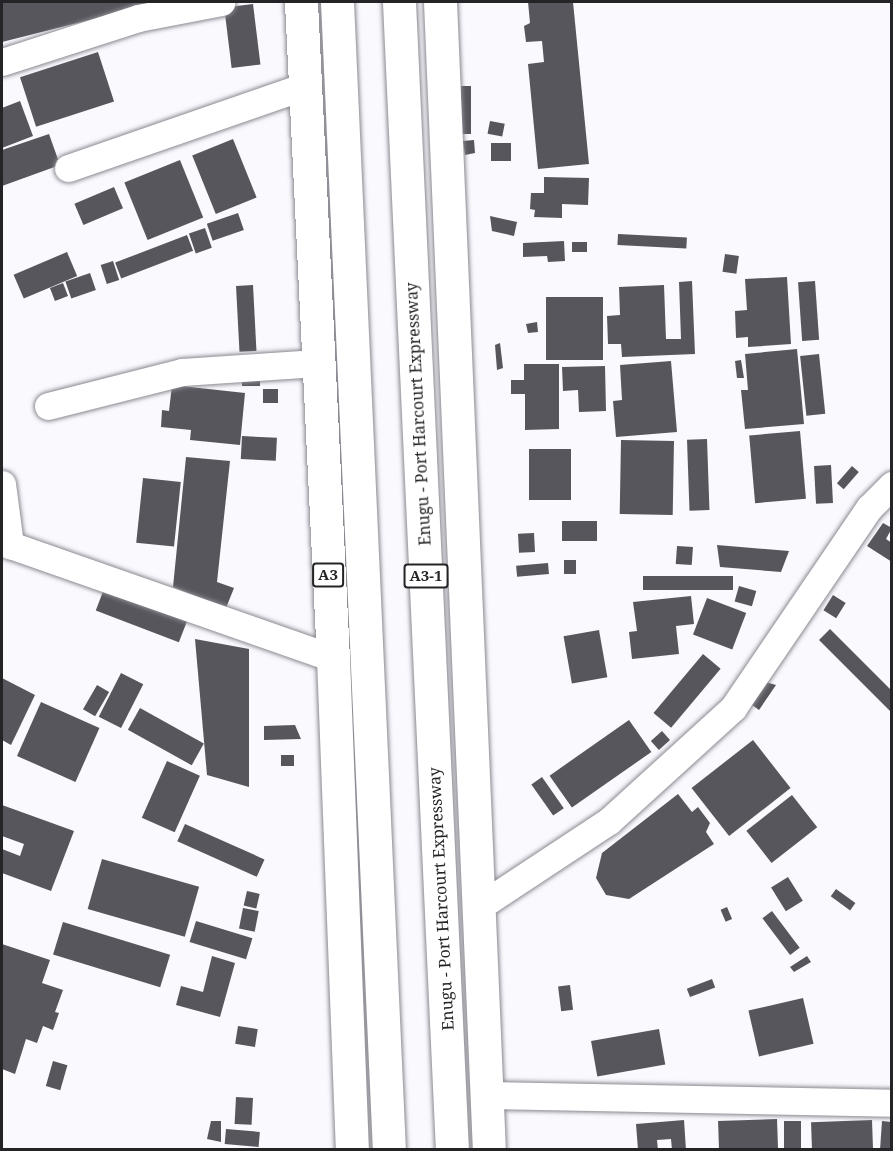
<!DOCTYPE html>
<html>
<head>
<meta charset="utf-8">
<style>
	body { margin:0 }
	#map { position:relative; width:893px; height:1151px; overflow:hidden; background:#faf9fe; font-family:"Noto Serif",serif }
	div>[style] { position:absolute }
	[style*='--x'] { left:calc(var(--x)*1px); top:calc(var(--y)*1px); width:calc(var(--w)*1px); rotate:calc(var(--a)*1deg) }
	.building>* { inset:0; background:#58565d; transform-origin:0 0 }
	.roads { filter:drop-shadow(0 0 2px #8b8991) drop-shadow(0 0 2px #8b8991) }
	.minor>* { height:27px; margin:-13.5px; padding:0 13.5px; transform-origin:13.5px; border-radius:13.5px; background:#fff }
	.major>* { height:33px; margin:-16.5px; padding:0 16.5px; transform-origin:16.5px; border-radius:16.5px; background:#fff }
	.highway>* { height:33px; margin:-16.5px; padding:0 16.5px; transform-origin:16.5px; border-radius:16.5px; background:#fff }
	span { translate:-50% -50%; white-space:nowrap; text-align:center; line-height:1.15; -webkit-text-stroke:6px #fff; paint-order:stroke }
	.shield-label span { padding:2px 4px; background:#fff; border:2px solid; border-radius:4px; -webkit-text-stroke-width:0 }
	.shield-label { font-size:15px; color:#242326; font-weight:700 }
	.street-label { font-size:16px; color:#242326 }
	.frame { position:absolute; inset:0; border:3px solid #242326; pointer-events:none }
</style>
</head>
<body>
<div id="map">
	<div class="building">
		<i style="clip-path:polygon(2px 2px,161px 2px,2px 42px)"></i>
		<i style="clip-path:polygon(528px 2px,573px 2px,589px 164px,538px 169px,528px 64px,544px 62px,542px 41px,526px 42px,524px 26px,530px 23px)"></i>
		<i style="left:253px;top:4px;width:61px;height:29px;rotate:83deg"></i>
		<i style="left:98px;top:52px;width:52px;height:82px;rotate:72deg"></i>
		<i style="left:461px;top:86px;width:10px;height:48px"></i>
		<i style="clip-path:polygon(20px 101px,33px 136px,2px 148px,2px 108px)"></i>
		<i style="left:490px;top:121px;width:15px;height:13px;rotate:11deg"></i>
		<i style="clip-path:polygon(49px 134px,60px 165px,2px 186px,2px 150px)"></i>
		<i style="left:233px;top:139px;width:63px;height:44px;rotate:68deg"></i>
		<i style="clip-path:polygon(474px 140px,475px 153px,465px 155px,463px 141px)"></i>
		<i style="left:511px;top:143px;width:18px;height:20px;rotate:90deg"></i>
		<i style="left:180px;top:160px;width:62px;height:60px;rotate:68deg"></i>
		<i style="clip-path:polygon(544px 177px,589px 178px,588px 205px,562px 204px,562px 218px,534px 217px,535px 210px,530px 209px,531px 193px,544px 193px)"></i>
		<i style="left:114px;top:187px;width:23px;height:43px;rotate:67deg"></i>
		<i style="left:238px;top:213px;width:18px;height:33px;rotate:71deg"></i>
		<i style="clip-path:polygon(490px 216px,517px 222px,514px 236px,492px 231px)"></i>
		<i style="left:205px;top:228px;width:21px;height:17px;rotate:71deg"></i>
		<i style="left:618px;top:234px;width:69px;height:11px;rotate:3deg"></i>
		<i style="left:187px;top:235px;width:17px;height:77px;rotate:69deg"></i>
		<i style="clip-path:polygon(564px 241px,565px 261px,548px 262px,547px 256px,523px 257px,523px 243px)"></i>
		<i style="left:572px;top:242px;width:15px;height:10px"></i>
		<i style="left:67px;top:252px;width:26px;height:58px;rotate:67deg"></i>
		<i style="left:725px;top:254px;width:14px;height:18px;rotate:8deg"></i>
		<i style="left:113px;top:261px;width:20px;height:13px;rotate:72deg"></i>
		<i style="left:90px;top:273px;width:18px;height:26px;rotate:71deg"></i>
		<i style="clip-path:polygon(787px 277px,791px 344px,748px 347px,748px 337px,736px 338px,735px 311px,747px 310px,745px 279px)"></i>
		<i style="clip-path:polygon(692px 281px,695px 354px,622px 357px,621px 344px,608px 344px,607px 316px,620px 315px,619px 287px,664px 285px,666px 339px,681px 339px,679px 282px)"></i>
		<i style="left:815px;top:281px;width:59px;height:17px;rotate:86deg"></i>
		<i style="left:63px;top:283px;width:14px;height:14px;rotate:69deg"></i>
		<i style="left:253px;top:285px;width:66px;height:17px;rotate:87deg"></i>
		<i style="left:546px;top:297px;width:57px;height:63px"></i>
		<i style="clip-path:polygon(537px 322px,538px 332px,528px 333px,526px 324px)"></i>
		<i style="clip-path:polygon(500px 343px,503px 368px,497px 370px,495px 345px)"></i>
		<i style="clip-path:polygon(797px 349px,804px 424px,745px 429px,741px 390px,748px 390px,745px 354px)"></i>
		<i style="left:819px;top:354px;width:60px;height:19px;rotate:84deg"></i>
		<i style="clip-path:polygon(741px 360px,744px 378px,737px 378px,735px 361px)"></i>
		<i style="clip-path:polygon(671px 361px,677px 432px,616px 437px,613px 401px,622px 400px,620px 365px)"></i>
		<i style="clip-path:polygon(524px 364px,559px 364px,559px 429px,525px 430px,525px 394px,511px 394px,511px 380px,524px 380px)"></i>
		<i style="clip-path:polygon(605px 366px,606px 411px,579px 412px,578px 390px,563px 391px,562px 367px)"></i>
		<i style="left:242px;top:373px;width:18px;height:13px"></i>
		<i style="clip-path:polygon(172px 385px,245px 393px,240px 445px,190px 440px,191px 430px,161px 427px,162px 410px,169px 411px)"></i>
		<i style="left:263px;top:389px;width:15px;height:14px"></i>
		<i style="left:800px;top:431px;width:68px;height:51px;rotate:85deg"></i>
		<i style="left:242px;top:436px;width:35px;height:23px;rotate:3deg"></i>
		<i style="left:707px;top:439px;width:71px;height:20px;rotate:88deg"></i>
		<i style="left:621px;top:440px;width:53px;height:74px;rotate:1deg"></i>
		<i style="left:571px;top:449px;width:51px;height:42px;rotate:90deg"></i>
		<i style="clip-path:polygon(186px 457px,230px 461px,217px 582px,234px 588px,226px 608px,173px 587px)"></i>
		<i style="left:831px;top:465px;width:38px;height:17px;rotate:87deg"></i>
		<i style="left:852px;top:466px;width:9px;height:23px;rotate:41deg"></i>
		<i style="left:143px;top:478px;width:38px;height:65px;rotate:6deg"></i>
		<i style="left:562px;top:521px;width:35px;height:20px"></i>
		<i style="clip-path:polygon(883px 523px,892px 528px,886px 539px,892px 543px,892px 562px,867px 546px)"></i>
		<i style="left:534px;top:533px;width:19px;height:16px;rotate:87deg"></i>
		<i style="clip-path:polygon(717px 545px,789px 551px,781px 572px,720px 567px)"></i>
		<i style="left:677px;top:546px;width:16px;height:18px;rotate:4deg"></i>
		<i style="left:564px;top:560px;width:12px;height:14px"></i>
		<i style="left:548px;top:563px;width:11px;height:32px;rotate:85deg"></i>
		<i style="left:643px;top:576px;width:90px;height:14px"></i>
		<i style="left:739px;top:586px;width:18px;height:16px;rotate:16deg"></i>
		<i style="left:104px;top:589px;width:89px;height:23px;rotate:21deg"></i>
		<i style="left:833px;top:595px;width:15px;height:18px;rotate:32deg"></i>
		<i style="clip-path:polygon(691px 596px,694px 624px,676px 626px,679px 654px,632px 659px,629px 632px,637px 631px,633px 602px)"></i>
		<i style="left:707px;top:598px;width:42px;height:39px;rotate:21deg"></i>
		<i style="clip-path:polygon(830px 629px,892px 691px,892px 713px,819px 640px)"></i>
		<i style="left:599px;top:630px;width:48px;height:36px;rotate:80deg"></i>
		<i style="clip-path:polygon(195px 639px,249px 649px,249px 787px,207px 775px)"></i>
		<i style="left:703px;top:654px;width:23px;height:77px;rotate:40deg"></i>
		<i style="left:121px;top:673px;width:25px;height:49px;rotate:27deg"></i>
		<i style="clip-path:polygon(2px 678px,35px 695px,11px 745px,2px 740px)"></i>
		<i style="clip-path:polygon(762px 681px,776px 685px,759px 710px,748px 702px)"></i>
		<i style="left:97px;top:685px;width:14px;height:28px;rotate:30deg"></i>
		<i style="left:41px;top:702px;width:64px;height:59px;rotate:24deg"></i>
		<i style="left:140px;top:708px;width:73px;height:25px;rotate:29deg"></i>
		<i style="left:629px;top:720px;width:39px;height:97px;rotate:55deg"></i>
		<i style="clip-path:polygon(295px 725px,301px 739px,264px 740px,264px 726px)"></i>
		<i style="left:662px;top:731px;width:12px;height:15px;rotate:48deg"></i>
		<i style="left:753px;top:740px;width:61px;height:78px;rotate:52deg"></i>
		<i style="left:281px;top:755px;width:13px;height:11px"></i>
		<i style="left:167px;top:761px;width:36px;height:62px;rotate:24deg"></i>
		<i style="left:542px;top:777px;width:38px;height:13px;rotate:55deg"></i>
		<i style="clip-path:polygon(678px 794px,692px 812px,698px 807px,710px 823px,706px 832px,714px 844px,629px 899px,606px 895px,596px 878px,602px 853px)"></i>
		<i style="left:792px;top:795px;width:41px;height:58px;rotate:52deg"></i>
		<i style="clip-path:polygon(2px 805px,74px 831px,51px 891px,2px 873px,2px 849px,20px 856px,24px 844px,2px 836px)"></i>
		<i style="left:185px;top:824px;width:87px;height:19px;rotate:24deg"></i>
		<i style="left:102px;top:859px;width:101px;height:52px;rotate:16deg"></i>
		<i style="left:788px;top:877px;width:28px;height:20px;rotate:58deg"></i>
		<i style="left:836px;top:889px;width:24px;height:9px;rotate:36deg"></i>
		<i style="left:247px;top:891px;width:13px;height:15px;rotate:13deg"></i>
		<i style="left:727px;top:907px;width:13px;height:7px;rotate:67deg"></i>
		<i style="left:243px;top:908px;width:16px;height:21px;rotate:11deg"></i>
		<i style="left:772px;top:911px;width:46px;height:12px;rotate:53deg"></i>
		<i style="left:196px;top:921px;width:59px;height:22px;rotate:17deg"></i>
		<i style="left:63px;top:922px;width:112px;height:34px;rotate:17deg"></i>
		<i style="clip-path:polygon(2px 944px,50px 960px,42px 983px,63px 990px,55px 1012px,59px 1013px,53px 1030px,43px 1026px,37px 1043px,26px 1039px,15px 1074px,2px 1069px)"></i>
		<i style="clip-path:polygon(212px 956px,235px 963px,220px 1017px,176px 1005px,181px 986px,203px 992px)"></i>
		<i style="clip-path:polygon(807px 956px,811px 962px,794px 972px,790px 967px)"></i>
		<i style="left:712px;top:979px;width:9px;height:27px;rotate:69deg"></i>
		<i style="left:570px;top:985px;width:25px;height:12px;rotate:83deg"></i>
		<i style="left:803px;top:998px;width:47px;height:56px;rotate:77deg"></i>
		<i style="left:238px;top:1026px;width:20px;height:18px;rotate:9deg"></i>
		<i style="left:659px;top:1029px;width:36px;height:69px;rotate:80deg"></i>
		<i style="left:53px;top:1061px;width:15px;height:26px;rotate:16deg"></i>
		<i style="left:236px;top:1097px;width:17px;height:27px;rotate:3deg"></i>
		<i style="left:777px;top:1119px;width:31px;height:59px;rotate:88deg"></i>
		<i style="clip-path:polygon(684px 1120px,686px 1150px,672px 1150px,671px 1139px,657px 1140px,658px 1150px,638px 1150px,636px 1124px)"></i>
		<i style="left:872px;top:1120px;width:30px;height:61px;rotate:88deg"></i>
		<i style="clip-path:polygon(211px 1121px,221px 1121px,221px 1142px,207px 1139px)"></i>
		<i style="left:784px;top:1121px;width:17px;height:29px"></i>
		<i style="clip-path:polygon(882px 1121px,892px 1122px,892px 1150px,880px 1150px)"></i>
		<i style="left:226px;top:1129px;width:34px;height:15px;rotate:5deg"></i>
	</div>
	<div class="roads">
		<div class="minor">
			<i style="--x:2;--y:62;--w:143;--a:-17.9"></i>
			<i style="--x:138;--y:18;--w:85;--a:-10.9"></i>
			<i style="--x:68;--y:168;--w:251;--a:-19.1"></i>
			<i style="--x:48;--y:406;--w:138;--a:-14.2"></i>
			<i style="--x:182;--y:372;--w:135;--a:-3.8"></i>
			<i style="--x:2;--y:484;--w:62;--a:82.5"></i>
			<i style="--x:10;--y:545;--w:342;--a:19.3"></i>
			<i style="--x:480;--y:906;--w:154;--a:-33.4"></i>
			<i style="--x:609;--y:821;--w:168;--a:-42.3"></i>
			<i style="--x:733;--y:708;--w:242;--a:-55.8"></i>
			<i style="--x:869;--y:508;--w:33;--a:-45"></i>
			<i style="--x:488;--y:1095;--w:404;--a:1.1"></i>
		</div>
		<div class="major">
			<i style="--x:301;--y:2;--w:657;--a:87.21"></i>
			<i style="--x:333;--y:658;--w:492;--a:87.8"></i>
			<i style="--x:440;--y:2;--w:1149;--a:87.56"></i>
		</div>
		<div class="highway">
			<i style="--x:337;--y:2;--w:1149;--a:87.41"></i>
			<i style="--x:399;--y:2;--w:1149;--a:87.36"></i>
		</div>
	</div>
	<div class="shield-label">
		<span style="left:328px;top:575px">A3</span>
		<span style="left:426px;top:576px">A3-1</span>
	</div>
	<div class="street-label">
		<span style="left:418px;top:414px;rotate:-93deg">Enugu - Port Harcourt Expressway</span>
		<span style="left:441px;top:899px;rotate:-93deg">Enugu - Port Harcourt Expressway</span>
	</div>
	<div class="frame"></div>
</div>
</body>
</html>
